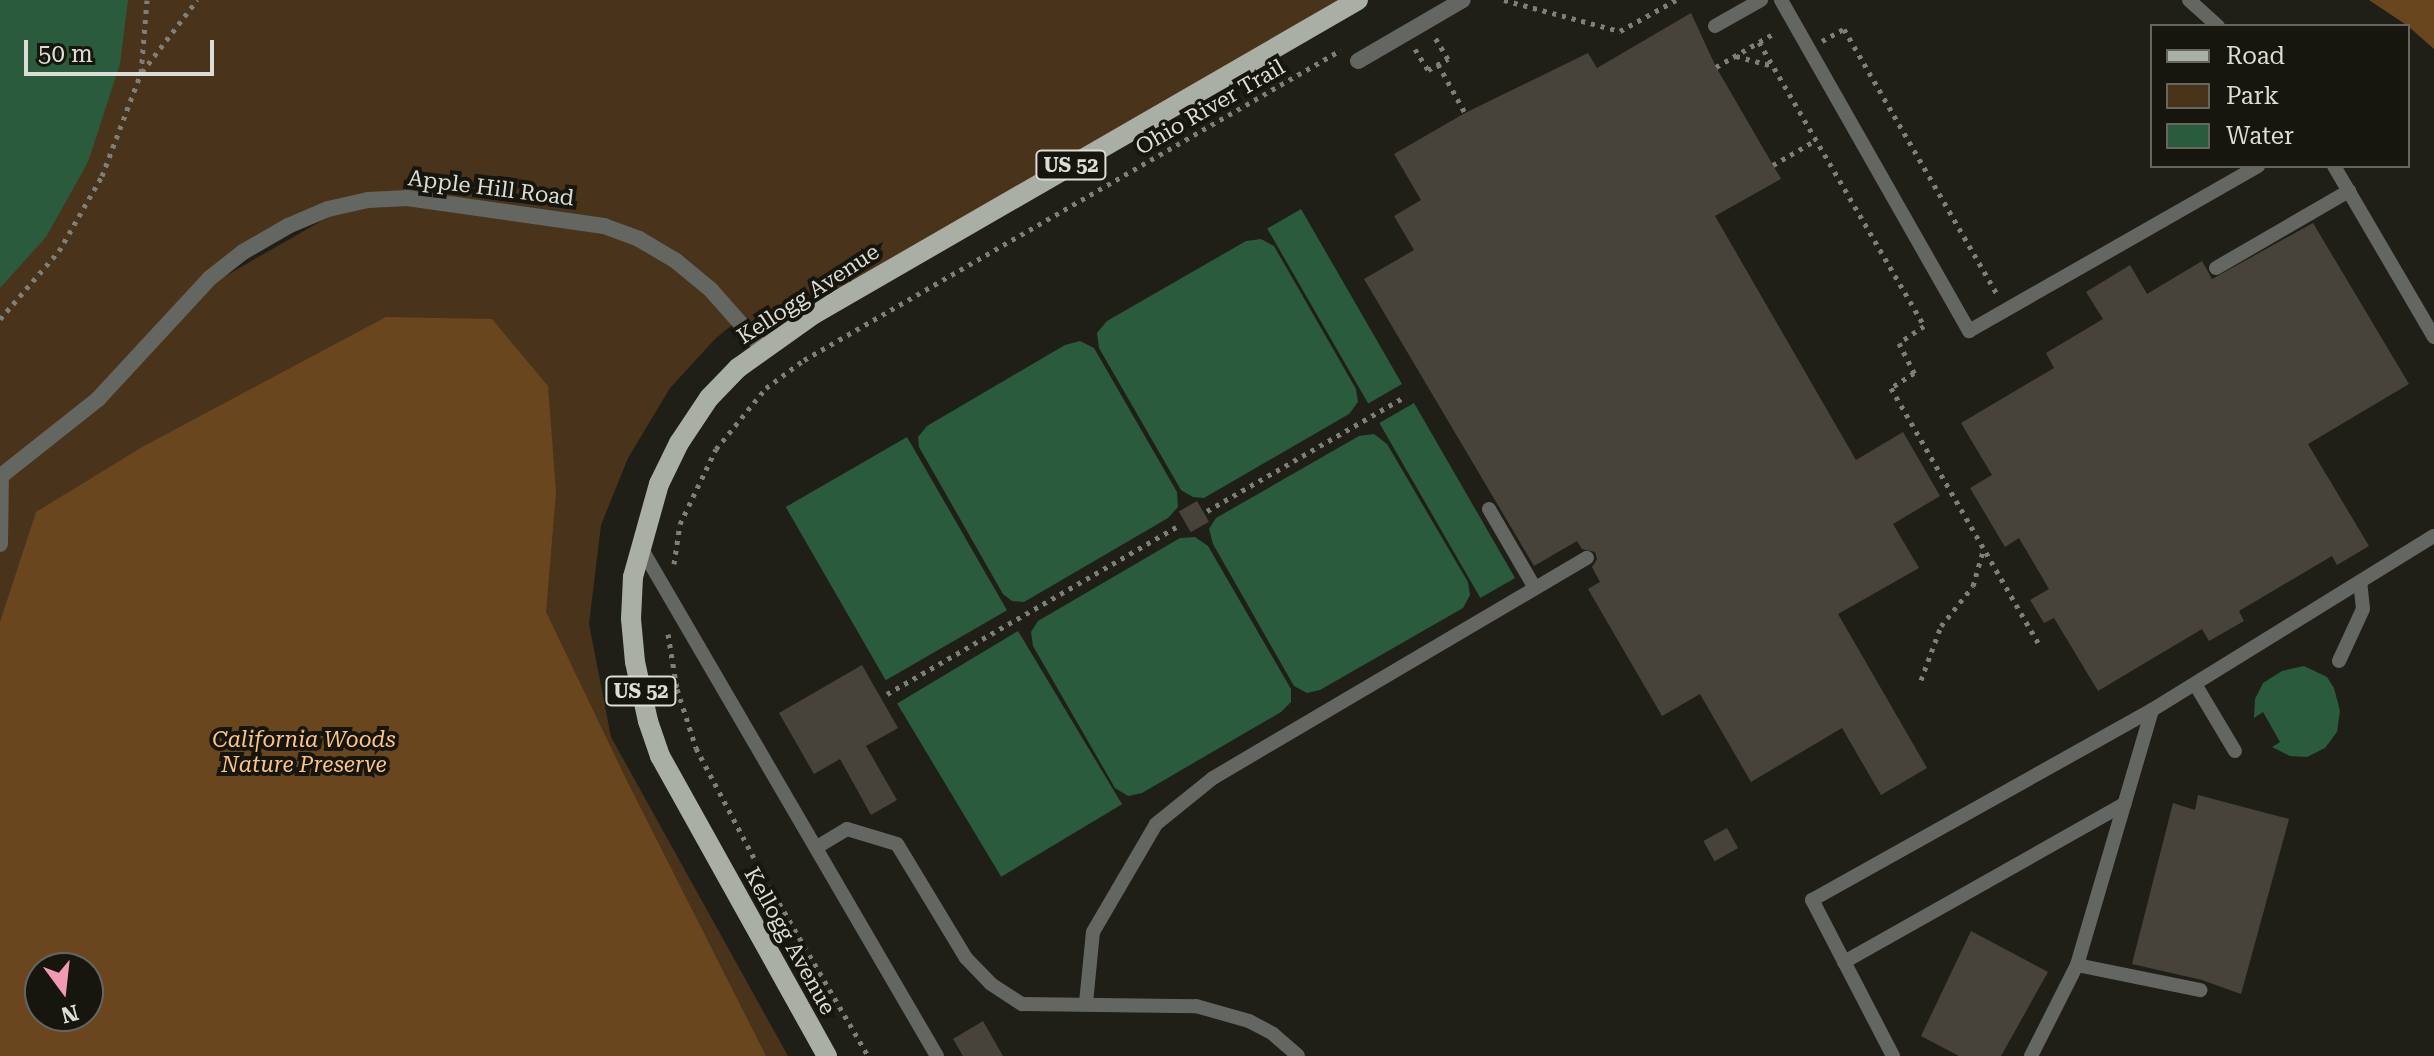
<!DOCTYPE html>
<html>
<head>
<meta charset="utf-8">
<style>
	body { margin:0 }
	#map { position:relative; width:2434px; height:1056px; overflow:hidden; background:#1f1f17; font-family:"Roboto Serif",serif }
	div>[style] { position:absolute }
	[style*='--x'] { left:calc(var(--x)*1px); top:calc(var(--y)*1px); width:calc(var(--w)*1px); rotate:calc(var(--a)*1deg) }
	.green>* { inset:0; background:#4a331b }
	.forest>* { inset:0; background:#6a461f }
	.water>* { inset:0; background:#2b5b3d; transform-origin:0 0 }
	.building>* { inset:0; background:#47433a; transform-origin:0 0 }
	.path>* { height:5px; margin-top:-2.5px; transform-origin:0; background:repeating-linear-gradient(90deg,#7f7f79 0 4px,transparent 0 10px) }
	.lane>* { height:14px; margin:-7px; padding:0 7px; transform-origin:7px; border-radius:7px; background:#646662 }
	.street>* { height:16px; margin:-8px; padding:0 8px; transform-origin:8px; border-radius:8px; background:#646662 }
	.primary>* { height:20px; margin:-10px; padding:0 10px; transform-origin:10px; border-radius:10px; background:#aaafa6 }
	span { translate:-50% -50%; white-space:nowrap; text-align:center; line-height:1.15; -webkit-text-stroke:8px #16160e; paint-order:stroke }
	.shield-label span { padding:2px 6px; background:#16160e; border:2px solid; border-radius:6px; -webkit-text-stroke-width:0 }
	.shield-label { font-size:20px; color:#ddddd8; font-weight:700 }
	.street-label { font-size:22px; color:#ddddd8 }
	.park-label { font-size:22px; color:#ffc386; font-style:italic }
	.legend { position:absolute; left:2150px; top:24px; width:260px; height:144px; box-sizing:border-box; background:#16160e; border:2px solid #66665f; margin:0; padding:10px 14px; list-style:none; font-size:24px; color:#ddddd8 }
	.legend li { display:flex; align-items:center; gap:16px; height:40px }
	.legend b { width:40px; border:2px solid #66665f }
	.north { position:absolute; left:24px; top:952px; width:80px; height:80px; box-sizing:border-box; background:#16160e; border:2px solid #66665f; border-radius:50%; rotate:165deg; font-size:22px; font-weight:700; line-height:32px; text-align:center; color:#ddddd8 }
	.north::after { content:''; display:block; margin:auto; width:28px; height:36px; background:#f09ab4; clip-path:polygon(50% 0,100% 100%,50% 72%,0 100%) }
	.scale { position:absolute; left:24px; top:40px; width:190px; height:36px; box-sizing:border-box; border:4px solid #ddddd8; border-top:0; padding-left:10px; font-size:24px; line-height:28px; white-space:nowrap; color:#ddddd8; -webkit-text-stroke:6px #16160e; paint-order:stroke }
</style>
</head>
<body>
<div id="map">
	<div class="green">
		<i style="clip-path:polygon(evenodd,0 0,1358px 0,763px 349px,737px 321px,716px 338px,670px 388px,628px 458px,601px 525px,589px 624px,611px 737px,788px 1056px,0 1056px,0 0,344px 208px,194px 294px,288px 226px,344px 208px,0 0,40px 968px,88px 968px,88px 1016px,40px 1016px,40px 968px)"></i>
	</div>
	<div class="forest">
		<i style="clip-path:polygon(2369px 0,2434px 0,2434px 49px,2408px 26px)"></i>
		<i style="clip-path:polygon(evenodd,386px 317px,492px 319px,548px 386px,556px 492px,546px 612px,626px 779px,766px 1056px,0 1056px,0 622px,36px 512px,144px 446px,386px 317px,40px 968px,88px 968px,88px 1016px,40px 1016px,40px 968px)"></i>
	</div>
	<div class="water">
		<i style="clip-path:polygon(0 0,128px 0,120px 64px,88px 162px,46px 237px,0 288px)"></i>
		<i style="left:1301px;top:209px;width:202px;height:39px;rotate:60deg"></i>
		<i style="clip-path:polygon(1261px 239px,1274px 246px,1356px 389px,1358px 402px,1349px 414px,1204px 498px,1193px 497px,1181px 490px,1099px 348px,1097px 333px,1107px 321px,1246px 241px)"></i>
		<i style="clip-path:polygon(1080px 341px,1094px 348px,1177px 492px,1178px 507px,1168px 518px,1024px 602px,1012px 601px,1003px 594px,919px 447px,918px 437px,927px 426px,1065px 345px)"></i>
		<i style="left:1414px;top:403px;width:202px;height:40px;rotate:60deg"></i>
		<i style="clip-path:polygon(1374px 434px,1387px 444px,1468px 582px,1470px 595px,1463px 608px,1320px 690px,1307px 693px,1294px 686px,1213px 544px,1209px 529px,1216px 518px,1359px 436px)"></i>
		<i style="left:907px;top:437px;width:200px;height:140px;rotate:60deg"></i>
		<i style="clip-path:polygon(1195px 537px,1208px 546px,1291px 689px,1291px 702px,1281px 712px,1142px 793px,1128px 796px,1115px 788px,1033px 646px,1031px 632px,1038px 621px,1180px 538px)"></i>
		<i style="left:1018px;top:631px;width:202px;height:141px;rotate:59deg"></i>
		<i style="clip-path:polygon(2304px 666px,2327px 677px,2334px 688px,2340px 711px,2337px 732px,2325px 748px,2307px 757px,2290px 756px,2272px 747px,2280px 742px,2263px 712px,2254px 718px,2255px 699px,2263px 683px,2282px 671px)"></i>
	</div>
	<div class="building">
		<i style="clip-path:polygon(1691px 13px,1716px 67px,1781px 179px,1715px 216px,1856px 460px,1903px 432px,1940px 496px,1893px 524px,1919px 568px,1838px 614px,1927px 768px,1881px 795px,1842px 728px,1751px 782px,1700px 694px,1662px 716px,1588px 589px,1600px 582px,1592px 567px,1597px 559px,1595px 552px,1582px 549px,1577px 541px,1534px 566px,1364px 279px,1414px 250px,1394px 216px,1421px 200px,1394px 154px,1465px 113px,1588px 53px,1597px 68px)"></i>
		<i style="clip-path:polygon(2313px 223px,2409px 384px,2308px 444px,2369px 546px,2337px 565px,2332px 556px,2239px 611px,2244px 621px,2209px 641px,2202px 629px,2098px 691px,2054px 618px,2044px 623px,2030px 600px,2049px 589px,2019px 538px,2005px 547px,1970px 488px,1992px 475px,1961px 423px,2054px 368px,2046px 353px,2103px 319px,2086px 292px,2130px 265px,2147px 294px,2202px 261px,2212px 279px)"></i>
		<i style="left:1197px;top:501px;width:24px;height:21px;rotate:60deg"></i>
		<i style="clip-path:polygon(862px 665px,898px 728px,866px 746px,897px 800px,871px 815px,840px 759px,814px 774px,779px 713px)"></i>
		<i style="clip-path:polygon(2198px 795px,2289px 819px,2241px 994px,2202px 980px,2132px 964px,2173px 803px,2195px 810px)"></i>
		<i style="left:1727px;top:828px;width:23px;height:27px;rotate:61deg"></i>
		<i style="clip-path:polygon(1971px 931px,2048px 972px,2001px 1056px,1959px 1056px,1921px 1036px)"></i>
		<i style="clip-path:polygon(983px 1021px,1003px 1056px,963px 1056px,953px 1039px)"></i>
	</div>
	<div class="path">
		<i style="--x:1504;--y:0;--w:120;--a:15"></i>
		<i style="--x:1620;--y:31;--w:64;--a:-29"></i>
		<i style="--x:1822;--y:41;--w:25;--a:-29"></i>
		<i style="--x:1844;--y:29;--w:308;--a:60"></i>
		<i style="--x:1759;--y:42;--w:328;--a:59.8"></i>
		<i style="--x:1924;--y:326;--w:30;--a:146"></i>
		<i style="--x:1899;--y:343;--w:34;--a:63"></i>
		<i style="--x:1914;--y:373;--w:27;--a:147"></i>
		<i style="--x:1891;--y:388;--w:296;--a:60"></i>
		<i style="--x:1415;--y:49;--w:25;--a:58"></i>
		<i style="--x:1428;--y:70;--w:23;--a:-29"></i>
		<i style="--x:1448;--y:59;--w:27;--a:-121"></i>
		<i style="--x:1736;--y:56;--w:38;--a:15"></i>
		<i style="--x:1438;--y:64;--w:56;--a:61.1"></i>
		<i style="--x:1716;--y:67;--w:66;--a:-30.1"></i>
		<i style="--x:142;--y:72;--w:91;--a:-52.6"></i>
		<i style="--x:1773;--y:165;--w:50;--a:-30.2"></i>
		<i style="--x:0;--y:319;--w:90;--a:-49.1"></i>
		<i style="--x:59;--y:251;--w:86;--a:-60.2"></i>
		<i style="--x:102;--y:176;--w:110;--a:-69.3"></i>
		<i style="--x:141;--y:73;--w:73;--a:-85.3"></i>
		<i style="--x:1207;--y:511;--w:230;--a:-30"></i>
		<i style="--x:674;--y:564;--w:40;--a:-81.5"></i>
		<i style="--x:680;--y:524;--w:83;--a:-64.4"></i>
		<i style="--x:716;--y:449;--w:79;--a:-50.7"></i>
		<i style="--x:766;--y:388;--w:47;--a:-36.4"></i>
		<i style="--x:804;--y:360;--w:620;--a:-30"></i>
		<i style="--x:668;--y:634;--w:56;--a:80.7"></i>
		<i style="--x:677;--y:689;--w:62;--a:72.1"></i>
		<i style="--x:696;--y:748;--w:146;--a:62.2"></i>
		<i style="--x:764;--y:877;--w:207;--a:59.8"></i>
		<i style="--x:1921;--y:680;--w:58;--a:-69.7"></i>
		<i style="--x:1941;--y:626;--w:51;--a:-51.3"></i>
		<i style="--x:1973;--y:586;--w:37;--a:-74"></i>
		<i style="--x:887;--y:694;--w:334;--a:-30"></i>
	</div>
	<div class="lane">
		<i style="--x:1781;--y:0;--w:381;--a:60.4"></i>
		<i style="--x:1969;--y:331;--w:333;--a:-29.7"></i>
		<i style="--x:2189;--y:0;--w:39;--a:42"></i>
		<i style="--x:1715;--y:26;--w:53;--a:-29.5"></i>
		<i style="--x:2334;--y:166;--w:198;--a:59.7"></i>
		<i style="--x:2216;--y:268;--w:154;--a:-30.1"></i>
		<i style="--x:1489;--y:509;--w:91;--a:59.8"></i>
		<i style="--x:640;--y:546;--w:590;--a:59.79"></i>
		<i style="--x:2339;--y:661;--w:57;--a:-65.2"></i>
		<i style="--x:2363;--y:609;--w:27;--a:-96"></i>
		<i style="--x:2195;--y:684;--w:78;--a:59.2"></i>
		<i style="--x:817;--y:847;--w:35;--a:-31"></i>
		<i style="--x:847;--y:829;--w:52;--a:16.7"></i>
		<i style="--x:897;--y:844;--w:133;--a:58.8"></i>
		<i style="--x:966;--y:958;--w:36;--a:46"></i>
		<i style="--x:991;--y:984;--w:37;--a:33"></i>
		<i style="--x:1022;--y:1004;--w:174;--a:0.7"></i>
		<i style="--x:1196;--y:1006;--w:55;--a:15.8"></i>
		<i style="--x:1249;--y:1021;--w:27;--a:28"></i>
		<i style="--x:1273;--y:1034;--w:33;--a:41"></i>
		<i style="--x:1844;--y:962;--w:322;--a:-29.4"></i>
		<i style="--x:2077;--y:965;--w:126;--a:11.5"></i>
		<i style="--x:1086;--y:1003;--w:71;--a:-84.4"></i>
		<i style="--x:1093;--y:932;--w:125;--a:-59.7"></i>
		<i style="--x:1156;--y:824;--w:73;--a:-38.9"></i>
		<i style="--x:1213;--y:778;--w:434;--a:-30.5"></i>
		<i style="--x:1893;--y:1056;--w:176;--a:-117.4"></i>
		<i style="--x:1812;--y:900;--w:389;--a:-29.2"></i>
		<i style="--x:2031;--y:1056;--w:102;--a:-63.2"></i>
		<i style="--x:2077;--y:965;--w:266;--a:-73.6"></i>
		<i style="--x:2152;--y:710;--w:331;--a:-31.7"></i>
	</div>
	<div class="street">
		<i style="--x:1358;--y:61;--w:121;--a:-30.2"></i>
		<i style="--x:0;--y:544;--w:68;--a:-89.2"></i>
		<i style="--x:1;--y:476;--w:124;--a:-38.4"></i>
		<i style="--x:98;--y:399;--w:165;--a:-47.2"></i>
		<i style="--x:210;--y:278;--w:42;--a:-38.2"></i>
		<i style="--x:243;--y:252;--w:52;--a:-30"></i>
		<i style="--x:288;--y:226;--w:43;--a:-23"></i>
		<i style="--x:328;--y:209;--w:41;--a:-12.7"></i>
		<i style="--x:368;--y:200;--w:39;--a:-3"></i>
		<i style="--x:407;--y:198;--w:199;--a:8.1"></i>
		<i style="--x:604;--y:226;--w:37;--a:20"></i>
		<i style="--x:639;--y:239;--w:43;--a:30.7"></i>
		<i style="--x:676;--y:261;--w:45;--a:39.6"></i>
		<i style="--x:711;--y:290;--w:79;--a:48.6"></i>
	</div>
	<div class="primary">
		<i style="--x:827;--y:1056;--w:343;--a:-119.1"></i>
		<i style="--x:660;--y:756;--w:37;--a:-109"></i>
		<i style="--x:648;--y:721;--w:60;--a:-102.4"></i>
		<i style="--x:635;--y:662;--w:43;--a:-95.3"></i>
		<i style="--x:631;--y:619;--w:42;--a:-87.3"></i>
		<i style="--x:633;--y:577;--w:97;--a:-74.4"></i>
		<i style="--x:659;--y:484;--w:46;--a:-64"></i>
		<i style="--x:679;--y:443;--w:54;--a:-56.3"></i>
		<i style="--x:709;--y:398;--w:42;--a:-46"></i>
		<i style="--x:738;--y:368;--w:93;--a:-35.4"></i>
		<i style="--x:814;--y:314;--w:628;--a:-29.99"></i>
	</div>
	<div class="shield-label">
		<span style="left:1071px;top:165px">US 52</span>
		<span style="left:641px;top:691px">US 52</span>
	</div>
	<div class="street-label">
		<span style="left:1210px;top:107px;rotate:-30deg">Ohio River Trail</span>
		<span style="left:491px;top:188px;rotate:7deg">Apple Hill Road</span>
		<span style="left:808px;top:294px;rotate:-33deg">Kellogg Avenue</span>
		<span style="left:790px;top:941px;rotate:61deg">Kellogg Avenue</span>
	</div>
	<div class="park-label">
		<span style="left:304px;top:752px">California Woods<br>Nature Preserve</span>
	</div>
	<ul class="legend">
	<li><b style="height:10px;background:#aaafa6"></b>Road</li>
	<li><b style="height:22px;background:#4a331b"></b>Park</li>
	<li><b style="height:22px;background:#2b5b3d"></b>Water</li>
	</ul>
	<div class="north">N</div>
	<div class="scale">50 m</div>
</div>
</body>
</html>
